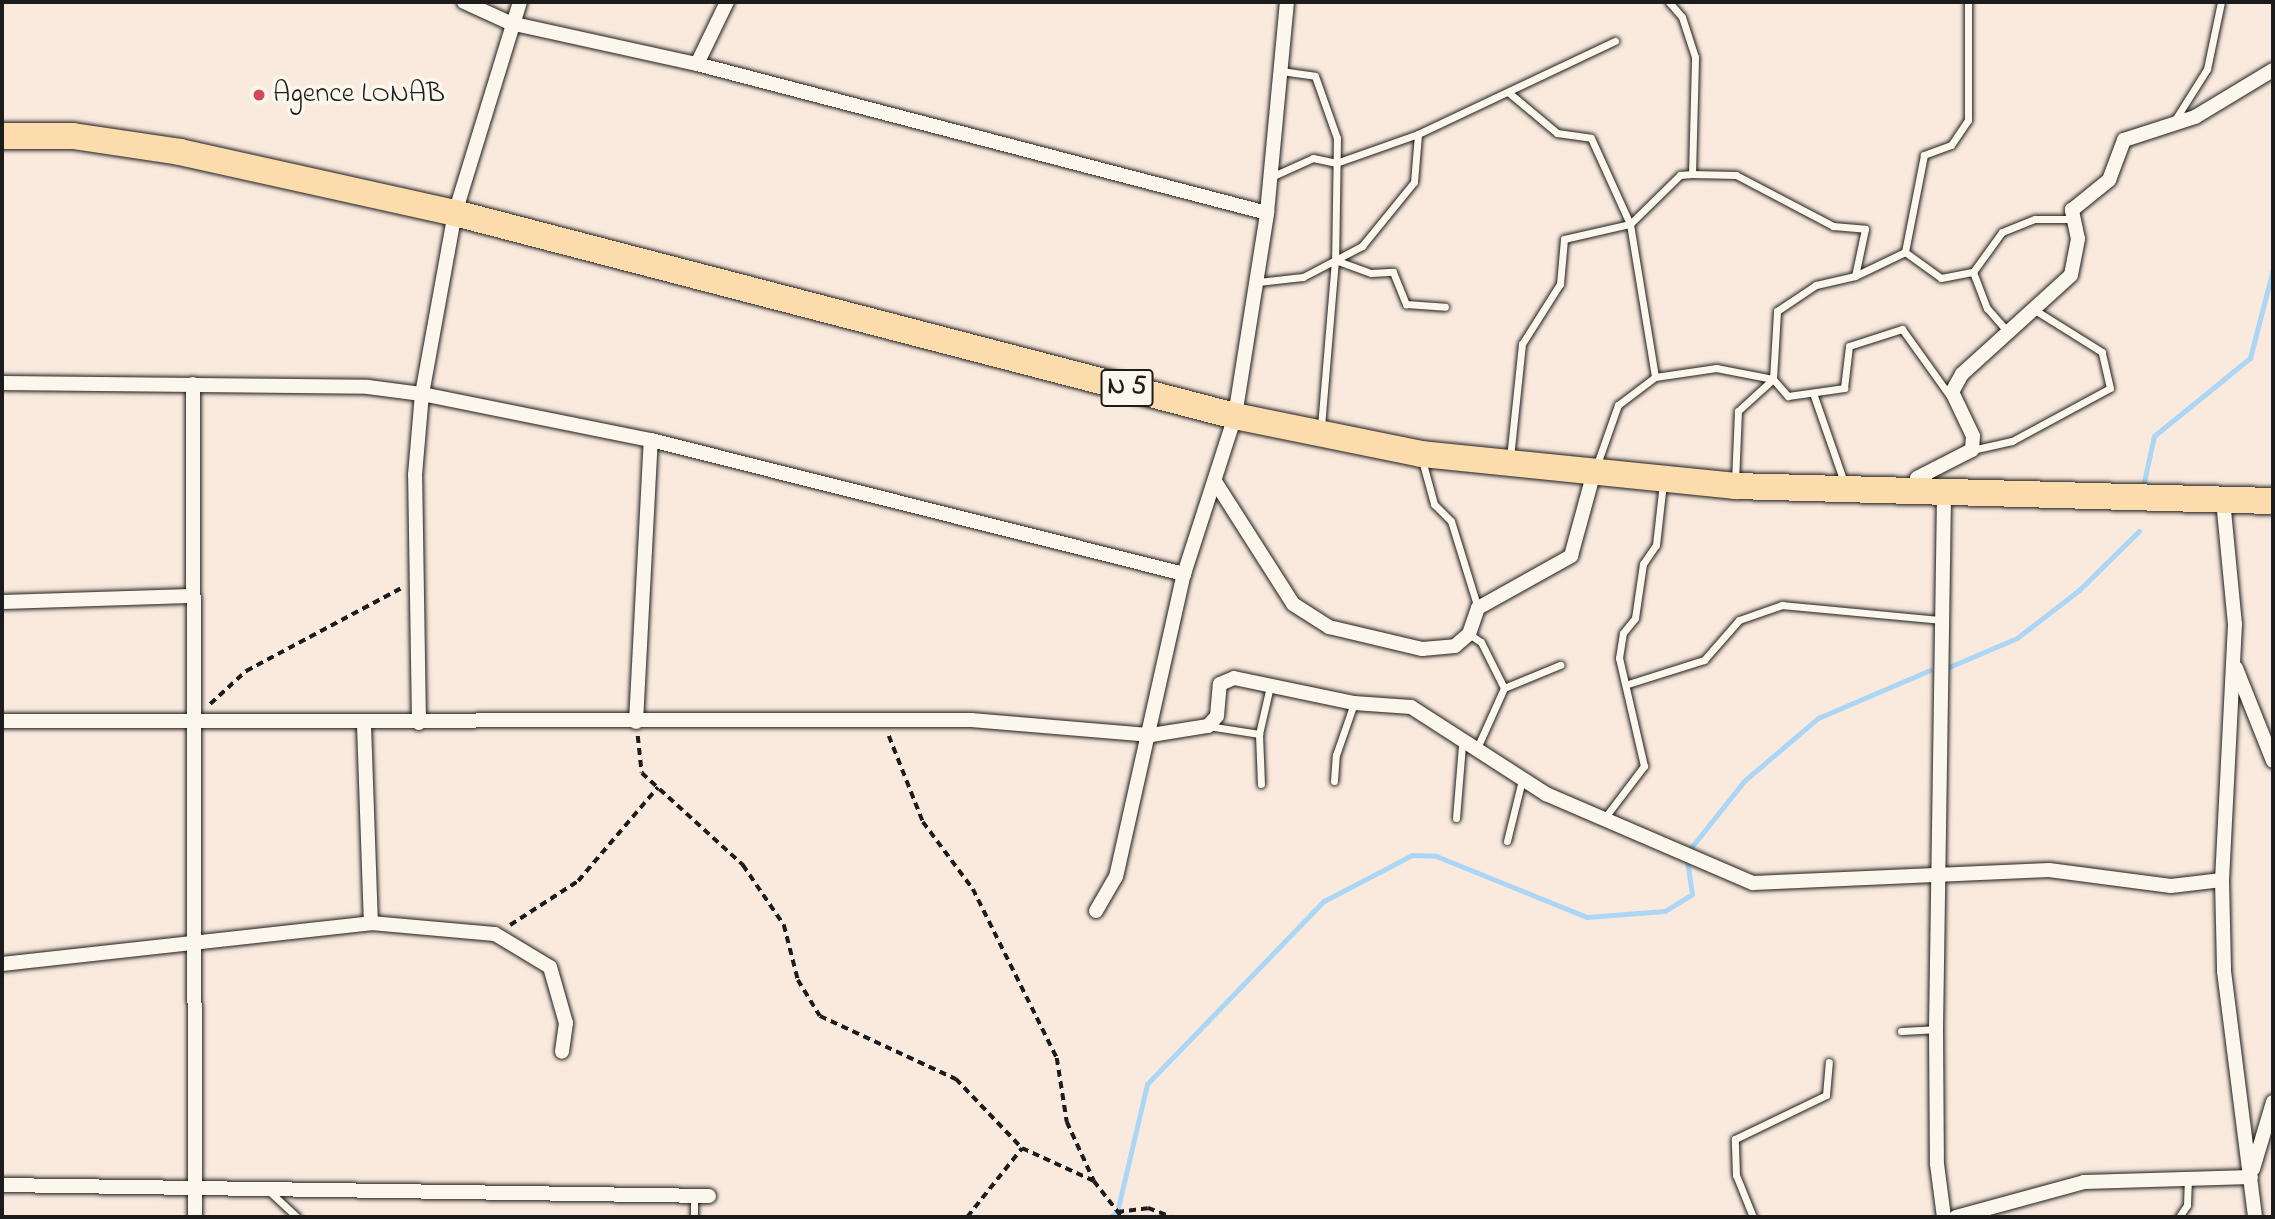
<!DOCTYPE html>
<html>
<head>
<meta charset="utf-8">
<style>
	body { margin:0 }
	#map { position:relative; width:2275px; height:1219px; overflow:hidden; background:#faeade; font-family:"Indie Flower",sans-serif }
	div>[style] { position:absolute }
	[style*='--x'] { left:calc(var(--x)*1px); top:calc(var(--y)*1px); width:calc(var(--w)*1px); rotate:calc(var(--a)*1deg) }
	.stream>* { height:5px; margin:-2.5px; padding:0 2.5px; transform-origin:2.5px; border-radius:2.5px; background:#abd6f6 }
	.path>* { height:3.5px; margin-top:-1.75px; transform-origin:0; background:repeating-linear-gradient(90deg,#1c1c1c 0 7px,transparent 0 12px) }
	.roads { filter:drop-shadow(0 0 2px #1c1c1c) drop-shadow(0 0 2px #1c1c1c) }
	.lane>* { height:7px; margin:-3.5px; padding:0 3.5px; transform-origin:3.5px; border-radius:3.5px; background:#fbf7ec }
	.street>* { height:14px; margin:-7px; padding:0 7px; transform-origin:7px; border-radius:7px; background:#fbf7ec }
	.highway>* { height:26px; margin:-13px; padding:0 13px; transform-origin:13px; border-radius:13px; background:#fcdcac }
	.dots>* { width:19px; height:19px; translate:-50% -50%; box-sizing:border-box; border:4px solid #fbf7ec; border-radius:50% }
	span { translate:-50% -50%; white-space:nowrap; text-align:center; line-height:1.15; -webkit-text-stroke:7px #fbf7ec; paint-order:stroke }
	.shield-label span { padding:2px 5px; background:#fbf7ec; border:2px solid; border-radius:5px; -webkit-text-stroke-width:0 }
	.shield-label { font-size:26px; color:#1c1c1c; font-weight:700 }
	.poi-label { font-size:28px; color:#1c1c1c }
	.left { translate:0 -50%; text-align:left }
	.frame { position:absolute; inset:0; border:4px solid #1c1c1c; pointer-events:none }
</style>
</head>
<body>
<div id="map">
	<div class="stream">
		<i style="--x:2142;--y:491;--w:56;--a:-77.7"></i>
		<i style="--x:2154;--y:436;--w:124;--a:-39.1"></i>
		<i style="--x:2250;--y:358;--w:92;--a:-75.5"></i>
		<i style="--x:1949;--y:667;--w:74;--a:-23.1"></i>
		<i style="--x:2017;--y:638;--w:78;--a:-37.7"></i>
		<i style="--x:2079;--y:590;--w:84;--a:-44.5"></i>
		<i style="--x:1110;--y:1217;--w:9;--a:-36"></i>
		<i style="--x:1117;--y:1212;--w:131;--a:-76.8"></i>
		<i style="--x:1147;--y:1084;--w:255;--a:-46"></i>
		<i style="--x:1324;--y:901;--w:99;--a:-27.6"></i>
		<i style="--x:1412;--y:855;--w:24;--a:2"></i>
		<i style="--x:1436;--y:856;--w:163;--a:22"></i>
		<i style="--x:1587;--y:917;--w:78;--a:-4.4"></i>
		<i style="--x:1665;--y:911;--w:32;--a:-32"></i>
		<i style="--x:1692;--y:894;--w:40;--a:-98.5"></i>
		<i style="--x:1686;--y:854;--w:93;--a:-51.5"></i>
		<i style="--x:1744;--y:781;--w:97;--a:-40.4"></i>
		<i style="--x:1818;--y:718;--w:122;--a:-23.2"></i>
	</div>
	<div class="path">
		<i style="--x:210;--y:704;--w:49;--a:-42.5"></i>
		<i style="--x:246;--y:671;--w:178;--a:-28.1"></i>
		<i style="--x:638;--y:736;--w:37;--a:84"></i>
		<i style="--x:642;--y:773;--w:137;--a:42.3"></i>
		<i style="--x:743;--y:865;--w:73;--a:55.7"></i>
		<i style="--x:784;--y:925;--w:57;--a:75.7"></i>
		<i style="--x:798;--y:980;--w:42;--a:58.6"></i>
		<i style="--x:820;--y:1016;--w:150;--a:24.9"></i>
		<i style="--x:956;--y:1079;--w:95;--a:46.3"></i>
		<i style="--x:1022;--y:1148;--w:79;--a:24.6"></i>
		<i style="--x:889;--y:736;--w:92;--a:68.4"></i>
		<i style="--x:923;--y:822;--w:84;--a:53.3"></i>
		<i style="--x:973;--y:889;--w:189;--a:63.6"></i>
		<i style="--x:1057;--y:1058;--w:65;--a:81.1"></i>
		<i style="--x:1067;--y:1122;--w:65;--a:65.4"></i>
		<i style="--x:1094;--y:1181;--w:46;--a:52.1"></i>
		<i style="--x:510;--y:925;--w:81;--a:-32.9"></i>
		<i style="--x:578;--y:881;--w:123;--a:-49.6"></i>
		<i style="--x:1117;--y:1212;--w:31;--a:-7"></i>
		<i style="--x:1148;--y:1208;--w:25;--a:21"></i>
		<i style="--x:967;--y:1217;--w:88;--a:-51.4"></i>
	</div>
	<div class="roads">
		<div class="lane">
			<i style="--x:1968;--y:2;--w:118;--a:90"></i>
			<i style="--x:1968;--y:120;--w:30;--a:124"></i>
			<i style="--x:1951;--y:145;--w:29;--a:160"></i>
			<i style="--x:1924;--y:155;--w:99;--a:101.1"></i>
			<i style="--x:1905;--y:252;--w:44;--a:35.8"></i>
			<i style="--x:1941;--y:278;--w:33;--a:-11"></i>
			<i style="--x:1973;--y:272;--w:49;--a:-54.1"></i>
			<i style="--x:2002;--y:232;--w:35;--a:-22"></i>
			<i style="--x:2035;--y:219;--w:36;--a:0"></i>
			<i style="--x:1281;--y:71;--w:34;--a:8"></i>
			<i style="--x:1315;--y:76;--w:66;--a:70.5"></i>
			<i style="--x:1337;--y:138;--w:122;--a:90.9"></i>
			<i style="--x:1335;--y:260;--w:169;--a:94.8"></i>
			<i style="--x:1508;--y:92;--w:64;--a:39.9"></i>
			<i style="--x:1557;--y:133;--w:34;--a:8"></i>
			<i style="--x:1591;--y:138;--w:94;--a:65.6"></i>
			<i style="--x:1630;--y:224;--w:155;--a:80.7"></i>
			<i style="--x:2173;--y:123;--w:64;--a:-57.8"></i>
			<i style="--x:2207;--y:69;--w:68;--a:-78.2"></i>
			<i style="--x:1692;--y:174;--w:44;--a:1.3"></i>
			<i style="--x:1736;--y:175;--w:110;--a:27.7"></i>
			<i style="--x:1833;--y:226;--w:32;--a:5"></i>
			<i style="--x:1865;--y:229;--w:48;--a:102"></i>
			<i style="--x:1271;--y:177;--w:46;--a:-24.3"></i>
			<i style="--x:1313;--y:158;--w:24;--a:12"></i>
			<i style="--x:1336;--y:163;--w:87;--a:-19.5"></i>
			<i style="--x:1335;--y:260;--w:38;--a:20"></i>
			<i style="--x:1371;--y:273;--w:22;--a:-3"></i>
			<i style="--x:1393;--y:272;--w:35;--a:68"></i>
			<i style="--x:1406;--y:304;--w:39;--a:4"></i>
			<i style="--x:1973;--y:272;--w:39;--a:69"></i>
			<i style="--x:1987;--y:308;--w:35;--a:49"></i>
			<i style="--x:1258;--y:282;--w:45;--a:-6.3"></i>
			<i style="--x:1303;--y:277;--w:67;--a:-27.7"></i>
			<i style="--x:1362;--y:246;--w:82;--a:-50.9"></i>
			<i style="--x:1414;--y:182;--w:48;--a:-85.2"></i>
			<i style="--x:1418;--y:134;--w:218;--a:-25.3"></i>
			<i style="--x:1813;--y:393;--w:97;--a:70.8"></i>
			<i style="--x:1972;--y:450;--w:41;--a:-12.7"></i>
			<i style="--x:2012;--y:441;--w:111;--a:-28.4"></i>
			<i style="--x:2110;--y:388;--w:37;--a:-103"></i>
			<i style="--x:2102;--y:352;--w:75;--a:-148"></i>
			<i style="--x:1510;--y:458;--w:115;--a:-84"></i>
			<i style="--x:1522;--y:344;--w:71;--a:-57.7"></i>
			<i style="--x:1560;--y:284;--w:45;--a:-84.9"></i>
			<i style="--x:1564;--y:239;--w:68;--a:-12.8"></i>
			<i style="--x:1630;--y:224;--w:70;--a:-44.4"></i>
			<i style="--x:1680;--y:175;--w:12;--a:-5"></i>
			<i style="--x:1692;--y:174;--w:117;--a:-88.5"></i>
			<i style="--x:1695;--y:57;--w:42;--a:-108"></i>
			<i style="--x:1682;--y:17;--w:20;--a:-131"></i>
			<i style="--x:1422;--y:460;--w:46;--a:74.7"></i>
			<i style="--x:1434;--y:504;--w:24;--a:45"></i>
			<i style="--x:1451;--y:521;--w:91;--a:72.8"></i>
			<i style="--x:1596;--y:467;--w:66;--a:-70.5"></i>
			<i style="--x:1618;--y:405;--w:46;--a:-37.1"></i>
			<i style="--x:1655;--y:377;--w:62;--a:-8.4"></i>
			<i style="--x:1716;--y:368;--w:58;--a:10.9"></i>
			<i style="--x:1773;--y:379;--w:23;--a:49"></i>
			<i style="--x:1788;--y:396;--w:57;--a:-8.1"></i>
			<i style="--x:1844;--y:388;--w:42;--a:-83.2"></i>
			<i style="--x:1849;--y:346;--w:56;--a:-17.8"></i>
			<i style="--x:1902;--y:329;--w:82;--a:54.4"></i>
			<i style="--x:1735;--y:482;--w:71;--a:-87.6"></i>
			<i style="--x:1738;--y:411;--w:47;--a:-42.4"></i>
			<i style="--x:1773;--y:379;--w:68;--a:-86.6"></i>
			<i style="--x:1777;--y:311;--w:47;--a:-33.7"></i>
			<i style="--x:1816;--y:285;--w:40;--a:-13"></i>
			<i style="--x:1855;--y:276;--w:55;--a:-25.6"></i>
			<i style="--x:1469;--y:634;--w:14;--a:34"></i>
			<i style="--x:1481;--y:642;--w:51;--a:63.4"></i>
			<i style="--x:1504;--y:688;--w:66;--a:114.2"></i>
			<i style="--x:1628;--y:684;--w:80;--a:-17.5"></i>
			<i style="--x:1704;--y:660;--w:53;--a:-48.8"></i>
			<i style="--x:1739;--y:620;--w:46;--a:-19.2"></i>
			<i style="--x:1782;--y:605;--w:160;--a:5.4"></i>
			<i style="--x:1504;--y:688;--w:61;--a:-22.3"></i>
			<i style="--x:1208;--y:726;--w:52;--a:8.9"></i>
			<i style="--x:1334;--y:781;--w:26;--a:-86"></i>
			<i style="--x:1336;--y:755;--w:55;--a:-70.9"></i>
			<i style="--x:1261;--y:784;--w:50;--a:-92.3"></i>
			<i style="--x:1259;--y:734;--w:49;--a:-77.1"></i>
			<i style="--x:1606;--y:816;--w:63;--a:-52.8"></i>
			<i style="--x:1644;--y:766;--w:111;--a:-103"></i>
			<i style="--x:1619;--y:658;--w:25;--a:-81"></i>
			<i style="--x:1623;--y:633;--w:19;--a:-51"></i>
			<i style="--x:1635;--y:618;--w:55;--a:-81.6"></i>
			<i style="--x:1643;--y:564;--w:23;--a:-56"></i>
			<i style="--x:1656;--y:545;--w:62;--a:-83.6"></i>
			<i style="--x:1456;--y:818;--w:73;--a:-85.3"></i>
			<i style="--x:1507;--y:841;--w:63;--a:-76.2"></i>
			<i style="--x:1901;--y:1031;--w:35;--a:-3"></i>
			<i style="--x:269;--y:1191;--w:38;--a:43"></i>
			<i style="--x:694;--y:1217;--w:22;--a:-90"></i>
			<i style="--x:1753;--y:1217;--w:45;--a:-112"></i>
			<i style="--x:1736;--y:1175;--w:36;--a:-92"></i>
			<i style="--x:1735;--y:1139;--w:101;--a:-25.8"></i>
			<i style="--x:1826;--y:1095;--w:33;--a:-85"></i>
			<i style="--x:2179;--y:1217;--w:14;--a:-56"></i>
			<i style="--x:2187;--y:1205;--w:26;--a:-88"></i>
		</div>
		<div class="street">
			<i style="--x:464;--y:2;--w:51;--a:24.5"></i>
			<i style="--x:510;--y:23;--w:191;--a:12.4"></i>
			<i style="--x:697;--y:64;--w:589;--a:14.65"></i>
			<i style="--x:697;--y:64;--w:69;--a:-64.2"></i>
			<i style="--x:2;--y:383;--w:366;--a:0.6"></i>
			<i style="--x:368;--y:387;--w:54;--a:7.4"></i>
			<i style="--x:422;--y:394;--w:234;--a:11.4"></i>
			<i style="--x:651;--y:440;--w:550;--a:14.11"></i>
			<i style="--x:193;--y:384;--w:833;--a:89.86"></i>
			<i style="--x:1216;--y:483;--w:143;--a:57.5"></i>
			<i style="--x:1293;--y:604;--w:43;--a:32.6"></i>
			<i style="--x:1329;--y:627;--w:96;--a:13.3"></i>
			<i style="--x:1422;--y:649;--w:33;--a:-5"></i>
			<i style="--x:1455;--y:646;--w:18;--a:-41"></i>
			<i style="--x:1469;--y:634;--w:28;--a:-71"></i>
			<i style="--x:1478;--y:608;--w:107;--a:-29.2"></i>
			<i style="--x:1571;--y:556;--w:87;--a:-74.7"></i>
			<i style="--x:1921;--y:494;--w:16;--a:-104"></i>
			<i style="--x:1917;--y:478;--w:62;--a:-27"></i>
			<i style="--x:1972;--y:450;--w:14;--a:-86"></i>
			<i style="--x:1973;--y:436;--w:49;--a:-115.5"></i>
			<i style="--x:1952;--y:392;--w:21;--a:-61"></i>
			<i style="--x:1962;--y:374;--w:147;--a:-42.2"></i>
			<i style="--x:2071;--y:275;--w:37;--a:-79"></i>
			<i style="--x:2078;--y:239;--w:30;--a:-102"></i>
			<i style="--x:2072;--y:210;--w:48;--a:-39"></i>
			<i style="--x:2109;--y:180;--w:43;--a:-69.4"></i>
			<i style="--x:2124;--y:140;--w:75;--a:-17.9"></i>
			<i style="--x:2195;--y:117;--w:91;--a:-31.1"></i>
			<i style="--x:1944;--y:496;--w:533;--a:90.86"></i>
			<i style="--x:1936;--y:1029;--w:135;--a:89.6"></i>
			<i style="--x:1937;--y:1164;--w:53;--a:82.5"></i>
			<i style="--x:2223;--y:500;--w:125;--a:84.5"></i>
			<i style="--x:2235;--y:624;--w:256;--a:92.9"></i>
			<i style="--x:2222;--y:880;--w:91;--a:88.7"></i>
			<i style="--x:2224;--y:971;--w:248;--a:82.8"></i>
			<i style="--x:2;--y:602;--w:189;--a:-1.8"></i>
			<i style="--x:2236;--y:668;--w:100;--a:68.3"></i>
			<i style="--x:2;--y:721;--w:969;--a:-0.06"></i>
			<i style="--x:971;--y:720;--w:181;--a:4.8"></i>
			<i style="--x:1151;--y:735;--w:58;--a:-9"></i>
			<i style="--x:1208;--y:726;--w:13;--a:-48"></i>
			<i style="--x:1217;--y:716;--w:32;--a:-85"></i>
			<i style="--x:1220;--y:684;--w:15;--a:-23"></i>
			<i style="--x:1234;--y:678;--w:123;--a:11.8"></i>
			<i style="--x:1354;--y:703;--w:57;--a:4"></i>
			<i style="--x:1411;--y:707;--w:161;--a:32.8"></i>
			<i style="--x:1546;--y:794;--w:225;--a:23.3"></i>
			<i style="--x:1753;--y:883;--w:296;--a:-2.5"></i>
			<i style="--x:2049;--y:870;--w:123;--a:7.5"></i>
			<i style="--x:2171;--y:886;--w:51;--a:-6.7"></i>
			<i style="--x:636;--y:722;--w:282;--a:-87"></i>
			<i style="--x:419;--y:723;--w:248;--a:-90.9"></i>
			<i style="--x:415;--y:475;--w:81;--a:-85.1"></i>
			<i style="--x:422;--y:394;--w:184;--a:-79.7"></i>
			<i style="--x:455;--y:213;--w:221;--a:-72.9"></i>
			<i style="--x:364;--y:725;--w:198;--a:88"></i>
			<i style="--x:1096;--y:911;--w:39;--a:-60"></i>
			<i style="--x:1116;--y:877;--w:311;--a:-77.4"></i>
			<i style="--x:1184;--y:574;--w:166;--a:-72.1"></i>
			<i style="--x:1235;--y:416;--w:206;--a:-81"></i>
			<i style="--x:1267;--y:213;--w:212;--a:-84.6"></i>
			<i style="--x:2;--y:964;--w:371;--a:-6.3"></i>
			<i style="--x:371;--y:923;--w:124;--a:5.1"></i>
			<i style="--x:495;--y:934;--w:64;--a:31"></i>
			<i style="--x:550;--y:967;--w:58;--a:74.1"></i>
			<i style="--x:566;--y:1023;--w:29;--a:98"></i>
			<i style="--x:2253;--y:1169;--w:70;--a:-73.4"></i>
			<i style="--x:2;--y:1185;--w:707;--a:0.89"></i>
			<i style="--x:1956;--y:1217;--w:133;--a:-15.3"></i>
			<i style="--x:2084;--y:1182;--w:167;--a:-1.7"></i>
		</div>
		<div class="highway">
			<i style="--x:2;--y:136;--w:71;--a:0"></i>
			<i style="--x:73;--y:136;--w:108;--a:8.5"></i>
			<i style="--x:180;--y:152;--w:282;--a:12.5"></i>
			<i style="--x:455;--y:213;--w:806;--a:14.59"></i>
			<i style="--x:1235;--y:416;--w:190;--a:11.5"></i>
			<i style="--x:1421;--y:454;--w:316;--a:5.8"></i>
			<i style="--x:1735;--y:486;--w:538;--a:1.6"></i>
		</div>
	</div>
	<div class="dots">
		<i style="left:259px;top:95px;background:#d1495b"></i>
	</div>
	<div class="shield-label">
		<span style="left:1127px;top:388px">N 5</span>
	</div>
	<div class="poi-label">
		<span class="left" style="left:273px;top:95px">Agence LONAB</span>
	</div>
	<div class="frame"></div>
</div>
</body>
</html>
